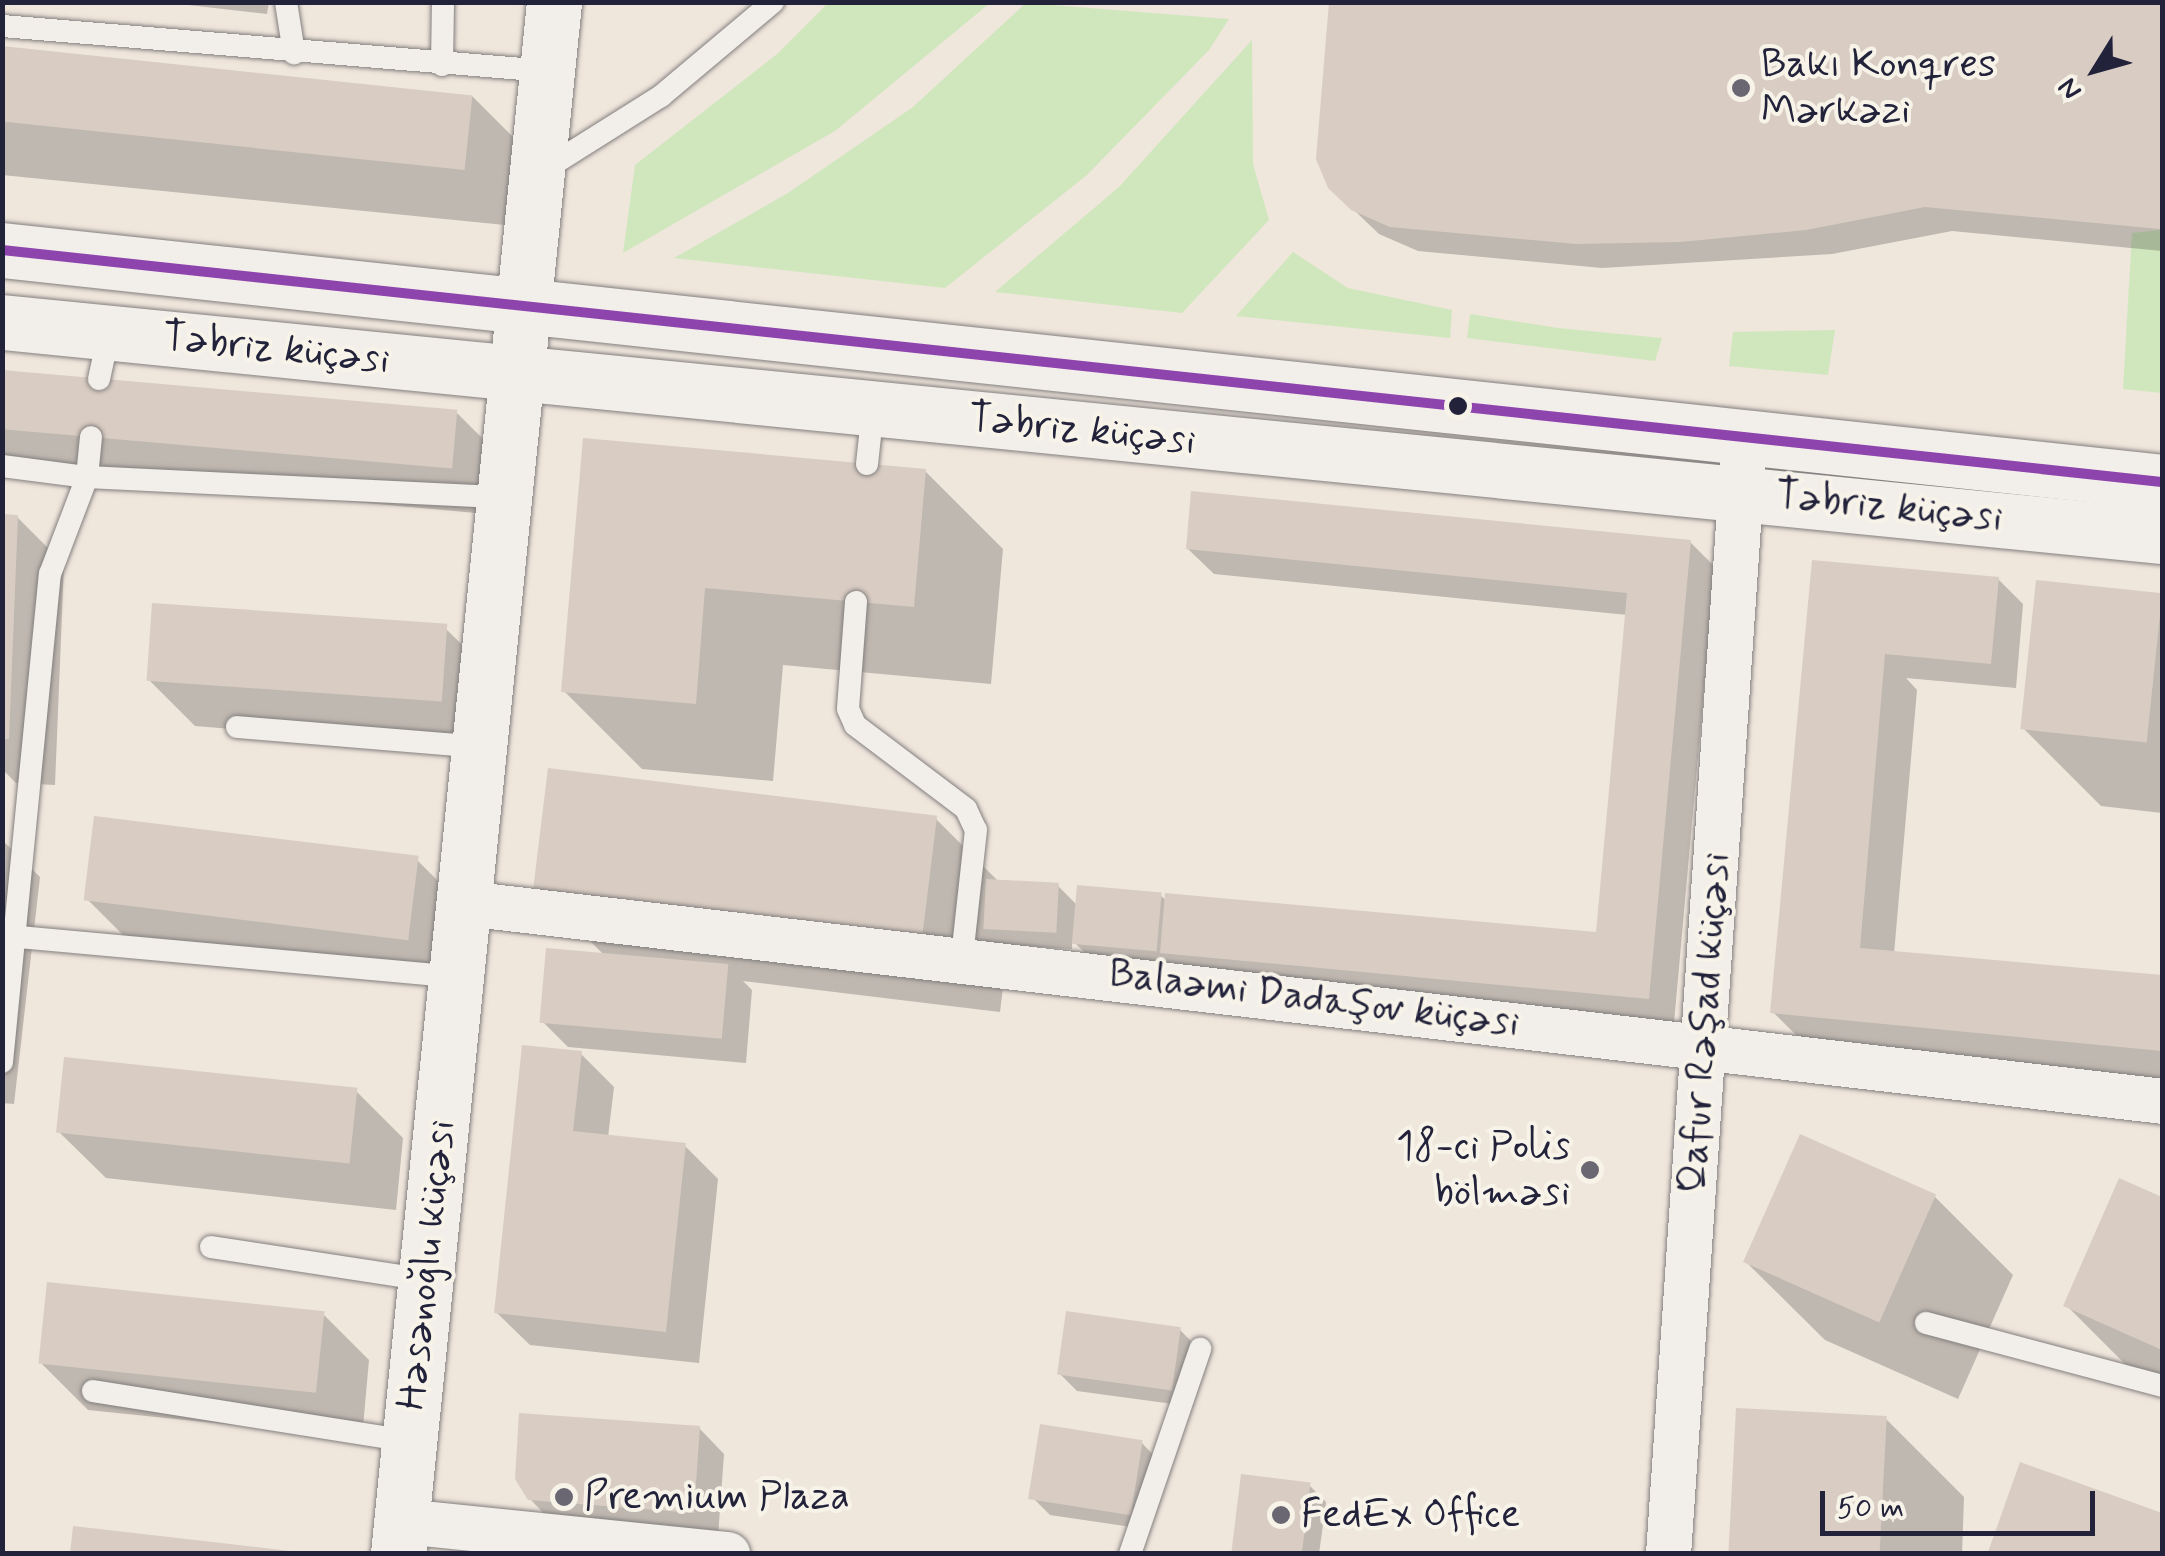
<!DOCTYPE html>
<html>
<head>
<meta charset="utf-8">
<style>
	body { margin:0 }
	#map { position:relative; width:2165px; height:1556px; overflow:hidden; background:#efe6dc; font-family:Mynerve,sans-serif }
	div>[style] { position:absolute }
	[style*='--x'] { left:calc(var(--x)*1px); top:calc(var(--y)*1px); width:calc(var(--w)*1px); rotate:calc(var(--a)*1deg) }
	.green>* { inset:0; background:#d0e7be }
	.shadow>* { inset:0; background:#0003 }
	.building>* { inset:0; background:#d9cdc3; transform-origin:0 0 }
	.roads { filter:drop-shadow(0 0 2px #837f7f) drop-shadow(0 0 2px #837f7f) }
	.service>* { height:22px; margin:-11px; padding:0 11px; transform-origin:11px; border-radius:11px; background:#f2efea }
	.minor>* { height:45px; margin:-22.5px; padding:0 22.5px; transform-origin:22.5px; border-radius:22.5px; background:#f2efea }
	.tertiary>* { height:55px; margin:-27.5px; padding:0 27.5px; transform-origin:27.5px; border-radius:27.5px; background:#f2efea }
	.secondary>* { height:55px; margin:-27.5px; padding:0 27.5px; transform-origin:27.5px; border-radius:27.5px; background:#f2efea }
	.bus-1>* { height:10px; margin:-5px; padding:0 5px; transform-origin:5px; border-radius:5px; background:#8e44ad }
	.dots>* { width:28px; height:28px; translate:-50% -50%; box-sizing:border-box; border:5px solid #f7f3e8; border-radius:50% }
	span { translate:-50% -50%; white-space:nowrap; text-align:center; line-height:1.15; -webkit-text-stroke:8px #f7f3e8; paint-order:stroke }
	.poi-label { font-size:40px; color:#22223b }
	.left { translate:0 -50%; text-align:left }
	.right { translate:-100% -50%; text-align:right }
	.street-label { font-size:40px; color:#22223b }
	.frame { position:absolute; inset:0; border:5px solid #22223b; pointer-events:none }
	.north { position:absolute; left:2045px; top:20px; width:100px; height:100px; -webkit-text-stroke:8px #f7f3e8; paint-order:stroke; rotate:233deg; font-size:28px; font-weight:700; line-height:40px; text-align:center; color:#22223b }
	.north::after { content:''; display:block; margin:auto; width:35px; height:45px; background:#22223b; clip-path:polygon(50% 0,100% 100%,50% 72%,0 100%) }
	.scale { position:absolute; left:1820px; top:1491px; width:275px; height:45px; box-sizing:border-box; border:5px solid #22223b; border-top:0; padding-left:12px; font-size:30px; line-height:35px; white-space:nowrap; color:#22223b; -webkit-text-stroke:8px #f7f3e8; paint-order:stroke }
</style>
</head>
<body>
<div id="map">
	<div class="green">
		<i style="clip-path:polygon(828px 3px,990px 3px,835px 131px,623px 253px,635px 165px,777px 54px)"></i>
		<i style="clip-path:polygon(1026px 3px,1229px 19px,1209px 50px,1087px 175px,945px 288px,674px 258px,788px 193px,913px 107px)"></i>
		<i style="clip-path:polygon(1252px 40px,1253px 164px,1269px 220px,1182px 313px,995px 292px,1119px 187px)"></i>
		<i style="clip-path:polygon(2162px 230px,2162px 393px,2123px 389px,2132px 233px)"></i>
		<i style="clip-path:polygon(1293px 252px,1348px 288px,1452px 310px,1450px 338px,1236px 316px)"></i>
		<i style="clip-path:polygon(1470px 314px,1558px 328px,1662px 338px,1655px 361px,1467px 338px)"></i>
		<i style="clip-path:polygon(1835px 330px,1828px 375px,1729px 366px,1733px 332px)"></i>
	</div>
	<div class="shadow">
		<i style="clip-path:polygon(162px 2px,269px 2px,267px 14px)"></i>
		<i style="clip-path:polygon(1336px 2px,2162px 2px,2162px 251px,1952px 231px,1832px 254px,1602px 268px,1418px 251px,1379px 234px,1330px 187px)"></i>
		<i style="clip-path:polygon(2px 49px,472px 96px,533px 157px,526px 227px,2px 175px)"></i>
		<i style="clip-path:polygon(2px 372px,456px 412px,503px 459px,498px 515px,2px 470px)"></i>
		<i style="clip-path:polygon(585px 441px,925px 471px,1003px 549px,991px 684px,783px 665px,773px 781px,642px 769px,564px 691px)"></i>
		<i style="clip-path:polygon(2px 516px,17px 517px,64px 564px,55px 785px,16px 783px,2px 769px)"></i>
		<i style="clip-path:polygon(1690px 542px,1715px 567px,1674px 1023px,1188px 977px,1174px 963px,1091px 959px,1072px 940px,1072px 949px,1008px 945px,1000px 1012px,743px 981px,752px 990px,746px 1063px,568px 1047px,543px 1022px,604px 955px,536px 887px,935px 818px,999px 882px,1058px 886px,1078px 906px,1161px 896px,1167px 901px,1599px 935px,1628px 615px,1214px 574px,1188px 549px)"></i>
		<i style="clip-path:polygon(1814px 562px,1998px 579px,2023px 604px,2016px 688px,1906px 678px,1917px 690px,1894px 954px,2162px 978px,2162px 1079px,1806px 1045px,1773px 1012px)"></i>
		<i style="clip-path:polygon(2038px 583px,2162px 596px,2162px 813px,2101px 806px,2023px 728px)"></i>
		<i style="clip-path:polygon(446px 629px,493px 675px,487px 750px,195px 726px,149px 680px)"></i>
		<i style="clip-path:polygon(2px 840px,40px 877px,14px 1104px,2px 1103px)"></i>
		<i style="clip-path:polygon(417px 860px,464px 907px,454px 986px,133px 945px,87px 899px)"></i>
		<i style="clip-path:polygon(581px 1054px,614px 1087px,608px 1137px,685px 1146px,718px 1179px,699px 1363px,530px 1345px,496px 1312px)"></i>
		<i style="clip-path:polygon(356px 1091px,403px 1138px,396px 1210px,106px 1178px,59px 1132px)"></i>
		<i style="clip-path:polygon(2120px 1181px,2162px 1199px,2162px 1392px,2144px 1383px,2066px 1305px)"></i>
		<i style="clip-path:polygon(1935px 1197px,2013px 1275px,1958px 1399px,1825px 1340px,1746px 1262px)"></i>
		<i style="clip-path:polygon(323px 1314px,369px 1360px,362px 1438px,88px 1410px,41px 1363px)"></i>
		<i style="clip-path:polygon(1180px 1330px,1196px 1346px,1188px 1406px,1077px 1391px,1060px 1374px)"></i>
		<i style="clip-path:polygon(1886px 1419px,1964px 1497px,1962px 1554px,1732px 1554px)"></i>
		<i style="clip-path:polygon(699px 1428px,724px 1454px,718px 1537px,555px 1525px,530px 1499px)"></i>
		<i style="clip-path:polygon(1142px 1443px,1158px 1460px,1145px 1529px,1050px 1515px,1033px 1498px)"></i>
		<i style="clip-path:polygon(2022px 1465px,2162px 1516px,2162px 1554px,1993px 1554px)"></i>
		<i style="clip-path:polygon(1309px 1485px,1326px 1502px,1319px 1554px,1234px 1554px)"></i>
	</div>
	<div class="building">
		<i style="clip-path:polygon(1329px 2px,2162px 2px,2160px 229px,1925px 207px,1806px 230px,1680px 242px,1576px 244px,1390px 227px,1351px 210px,1328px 188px,1316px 159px)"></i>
		<i style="left:2px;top:46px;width:473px;height:75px;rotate:6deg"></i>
		<i style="left:2px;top:370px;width:457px;height:59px;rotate:5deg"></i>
		<i style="clip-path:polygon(583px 438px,926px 469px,914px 607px,705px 588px,696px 704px,561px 692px)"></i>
		<i style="clip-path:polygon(1191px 491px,1691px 540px,1649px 999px,1160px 953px,1165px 893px,1596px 932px,1627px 593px,1186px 549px)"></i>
		<i style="clip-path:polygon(2px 514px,18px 515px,9px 739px,2px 739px)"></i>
		<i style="clip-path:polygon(1812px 560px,1999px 577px,1991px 664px,1885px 654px,1860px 948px,2162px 975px,2162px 1051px,1770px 1013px)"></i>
		<i style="left:2036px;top:580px;width:127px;height:150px;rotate:6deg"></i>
		<i style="left:152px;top:603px;width:296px;height:78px;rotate:4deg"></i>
		<i style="left:548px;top:768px;width:392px;height:121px;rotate:7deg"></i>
		<i style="left:94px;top:816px;width:327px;height:85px;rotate:7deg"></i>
		<i style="left:986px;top:879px;width:73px;height:50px;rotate:3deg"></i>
		<i style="left:1077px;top:885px;width:85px;height:59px;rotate:5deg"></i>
		<i style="left:546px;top:948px;width:183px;height:75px;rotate:5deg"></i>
		<i style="clip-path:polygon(522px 1045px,582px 1051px,573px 1131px,686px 1143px,666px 1332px,494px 1313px)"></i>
		<i style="left:64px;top:1057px;width:295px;height:76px;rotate:6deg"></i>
		<i style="left:1800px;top:1134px;width:149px;height:140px;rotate:24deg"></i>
		<i style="clip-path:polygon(2119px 1178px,2162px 1197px,2162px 1350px,2063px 1306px)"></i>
		<i style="left:47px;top:1282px;width:279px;height:82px;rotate:6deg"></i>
		<i style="left:1066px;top:1311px;width:116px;height:64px;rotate:8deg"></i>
		<i style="left:1736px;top:1408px;width:151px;height:146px;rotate:3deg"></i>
		<i style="clip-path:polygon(519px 1413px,700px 1426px,694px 1513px,528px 1500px,515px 1479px)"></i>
		<i style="left:1040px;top:1424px;width:104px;height:76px;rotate:9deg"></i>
		<i style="clip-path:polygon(2020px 1462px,2162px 1513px,2162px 1554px,1988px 1552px)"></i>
		<i style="left:1241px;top:1474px;width:70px;height:81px;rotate:7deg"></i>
		<i style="clip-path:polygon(73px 1526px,290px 1551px,290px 1554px,70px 1554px)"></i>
	</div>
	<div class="roads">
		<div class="service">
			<i style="--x:286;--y:2;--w:52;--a:81.1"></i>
			<i style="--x:2;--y:26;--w:547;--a:4.72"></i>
			<i style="--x:442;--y:65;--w:63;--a:-89.1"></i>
			<i style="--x:542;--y:171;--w:141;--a:-32.2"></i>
			<i style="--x:661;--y:96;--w:146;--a:-40"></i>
			<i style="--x:99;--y:379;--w:47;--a:-77.7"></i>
			<i style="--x:867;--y:464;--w:55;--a:-83.8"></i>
			<i style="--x:2;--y:466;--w:86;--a:7.4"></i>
			<i style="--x:87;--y:477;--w:416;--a:2.8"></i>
			<i style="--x:856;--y:602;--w:107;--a:94.3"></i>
			<i style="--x:848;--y:709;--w:17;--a:66"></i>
			<i style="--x:855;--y:725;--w:139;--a:37.1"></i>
			<i style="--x:966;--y:809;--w:23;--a:65"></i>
			<i style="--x:976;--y:830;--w:128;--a:96.3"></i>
			<i style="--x:237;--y:727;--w:243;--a:4.7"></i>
			<i style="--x:19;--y:937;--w:440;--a:5.2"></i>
			<i style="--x:2;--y:1062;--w:490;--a:-84.4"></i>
			<i style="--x:50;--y:574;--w:104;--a:-69.1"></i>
			<i style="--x:87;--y:477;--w:40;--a:-84.3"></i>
			<i style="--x:211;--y:1247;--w:218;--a:8.7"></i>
			<i style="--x:1926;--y:1323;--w:244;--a:14.9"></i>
			<i style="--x:93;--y:1391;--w:320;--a:9"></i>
			<i style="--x:1130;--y:1554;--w:217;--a:-71.1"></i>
		</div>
		<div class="minor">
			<i style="--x:465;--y:903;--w:1709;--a:6.65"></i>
			<i style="--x:402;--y:1521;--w:327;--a:5.8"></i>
			<i style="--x:1668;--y:1554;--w:1120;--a:-86.11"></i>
		</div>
		<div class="tertiary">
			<i style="--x:398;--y:1554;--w:1560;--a:-84.26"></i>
		</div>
		<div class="secondary">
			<i style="--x:2;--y:250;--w:2172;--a:6.13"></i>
			<i style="--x:2;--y:322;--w:2171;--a:5.66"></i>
		</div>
	</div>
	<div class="bus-1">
		<i style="--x:2;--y:250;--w:2172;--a:6.13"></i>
	</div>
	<div class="dots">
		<i style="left:1741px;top:88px;background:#6a6773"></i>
		<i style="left:1458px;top:406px;background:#22223b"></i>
		<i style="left:1590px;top:1170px;background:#6a6773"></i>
		<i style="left:564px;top:1497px;background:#6a6773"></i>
		<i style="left:1281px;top:1515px;background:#6a6773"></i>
	</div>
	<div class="poi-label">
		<span class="left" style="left:1761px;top:88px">Bakı Konqres<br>Mərkəzi</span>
		<span class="right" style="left:1570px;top:1170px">18-ci Polis<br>bölməsi</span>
		<span class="left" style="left:584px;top:1497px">Premium Plaza</span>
		<span class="left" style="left:1301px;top:1515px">FedEx Office</span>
	</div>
	<div class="street-label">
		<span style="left:276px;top:349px;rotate:6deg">Təbriz küçəsi</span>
		<span style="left:1082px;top:430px;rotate:6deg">Təbriz küçəsi</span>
		<span style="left:1889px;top:507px;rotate:6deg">Təbriz küçəsi</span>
		<span style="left:1314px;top:999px;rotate:7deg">Balaəmi Dadaşov küçəsi</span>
		<span style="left:1705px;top:1023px;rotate:-86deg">Qafur Rəşad küçəsi</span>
		<span style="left:427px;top:1265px;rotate:-84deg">Həsənoğlu küçəsi</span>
	</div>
	<div class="frame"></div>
	<div class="north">N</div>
	<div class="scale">50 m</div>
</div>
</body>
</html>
